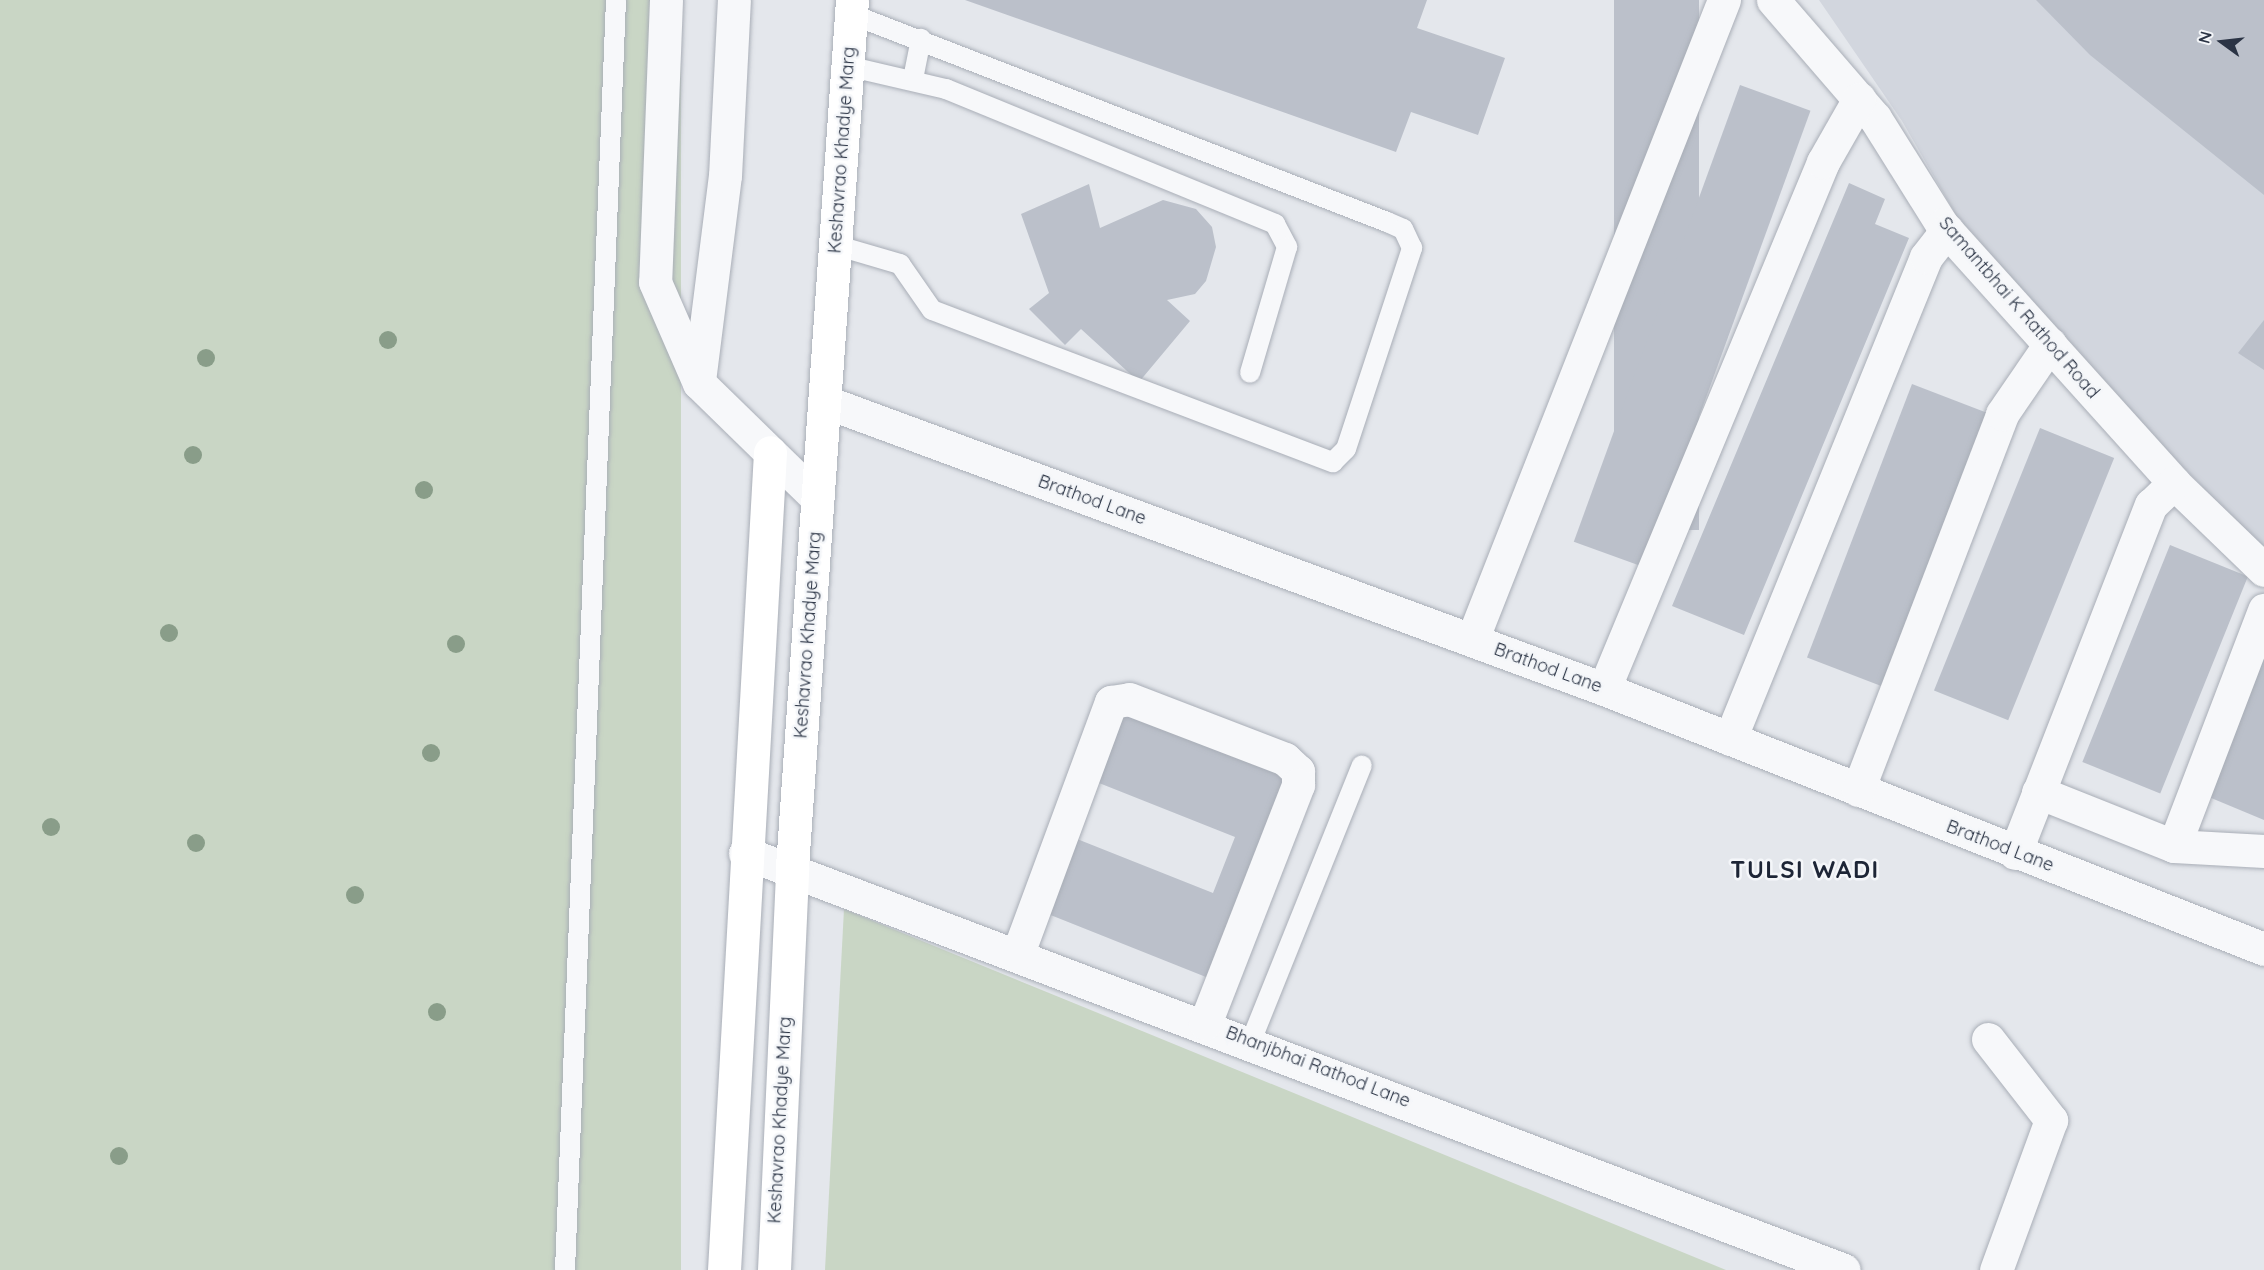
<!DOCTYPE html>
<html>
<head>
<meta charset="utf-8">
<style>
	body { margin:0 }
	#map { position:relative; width:2264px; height:1270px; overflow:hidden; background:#e4e7ec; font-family:Quicksand,sans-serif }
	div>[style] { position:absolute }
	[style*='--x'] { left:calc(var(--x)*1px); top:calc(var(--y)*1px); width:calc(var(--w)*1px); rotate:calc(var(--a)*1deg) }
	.built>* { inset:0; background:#d2d6de }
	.green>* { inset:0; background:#c9d6c5; transform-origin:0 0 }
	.building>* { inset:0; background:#bbc0ca; transform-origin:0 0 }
	.roads { filter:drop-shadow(0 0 2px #a9aeb7) drop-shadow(0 0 2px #a9aeb7) }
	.lane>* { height:20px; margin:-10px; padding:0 10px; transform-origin:10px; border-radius:10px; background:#f7f8fa }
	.street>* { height:33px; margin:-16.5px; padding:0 16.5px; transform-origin:16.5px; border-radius:16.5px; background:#f7f8fa }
	.primary>* { height:33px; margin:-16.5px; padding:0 16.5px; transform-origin:16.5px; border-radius:16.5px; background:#fff }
	.trees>* { width:18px; height:18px; margin:-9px; border-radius:50%; background:#899d89 }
	span { translate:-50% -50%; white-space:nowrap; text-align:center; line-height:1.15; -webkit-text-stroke:5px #f4f6f9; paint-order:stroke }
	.street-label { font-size:18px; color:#2b3445 }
	.district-label { font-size:24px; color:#1d2536; font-weight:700; letter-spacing:1.5px }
	.north { position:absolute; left:2192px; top:12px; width:60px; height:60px; -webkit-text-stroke:4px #f4f6f9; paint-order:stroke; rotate:285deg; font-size:16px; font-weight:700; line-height:24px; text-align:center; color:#2b3445 }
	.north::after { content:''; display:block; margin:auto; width:21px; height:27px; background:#2b3445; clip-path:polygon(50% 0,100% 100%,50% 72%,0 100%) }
</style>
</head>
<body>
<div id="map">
	<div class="built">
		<i style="clip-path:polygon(1819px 0,2264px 0,2264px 550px,2139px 422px,1956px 215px,1902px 121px)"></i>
	</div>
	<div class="green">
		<i style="left:0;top:0;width:681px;height:1270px"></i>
		<i style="clip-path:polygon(844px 909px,1726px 1270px,825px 1270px)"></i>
	</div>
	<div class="building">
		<i style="clip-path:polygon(965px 0,1427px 0,1417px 28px,1505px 58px,1478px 135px,1411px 112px,1396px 152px)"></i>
		<i style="left:1614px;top:0;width:85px;height:530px"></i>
		<i style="clip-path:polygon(2036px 0,2264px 0,2264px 195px,2090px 55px)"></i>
		<i style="left:1740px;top:85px;width:75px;height:486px;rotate:20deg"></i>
		<i style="clip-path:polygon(1849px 183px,1885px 199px,1875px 224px,1909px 238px,1744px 635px,1672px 606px)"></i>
		<i style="clip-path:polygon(1089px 184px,1100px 228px,1163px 200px,1196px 209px,1212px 227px,1216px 247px,1206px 281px,1195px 294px,1167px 300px,1190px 321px,1139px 382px,1081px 329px,1065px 345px,1029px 309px,1049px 293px,1021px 214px)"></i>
		<i style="clip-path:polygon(2264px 320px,2264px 370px,2238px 353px)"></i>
		<i style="left:1912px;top:384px;width:85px;height:293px;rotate:21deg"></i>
		<i style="left:2040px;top:428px;width:80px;height:283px;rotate:22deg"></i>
		<i style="left:2170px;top:545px;width:84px;height:234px;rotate:22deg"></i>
		<i style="clip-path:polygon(2264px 649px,2264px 820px,2204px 795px)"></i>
		<i style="clip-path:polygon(1122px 711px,1295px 779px,1216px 981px,1043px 912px,1072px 837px,1213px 893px,1235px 837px,1094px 781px)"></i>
	</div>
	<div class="roads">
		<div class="lane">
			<i style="--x:847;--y:66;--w:102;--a:13.1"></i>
			<i style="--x:946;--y:89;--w:356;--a:22.3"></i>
			<i style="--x:1275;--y:224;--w:26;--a:62"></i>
			<i style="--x:1287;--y:247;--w:131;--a:106.4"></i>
			<i style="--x:913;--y:79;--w:41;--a:-78.7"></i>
			<i style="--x:835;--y:245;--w:68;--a:16.3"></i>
			<i style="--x:900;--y:264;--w:56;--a:55.2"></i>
			<i style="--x:932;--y:310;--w:429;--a:20.8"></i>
			<i style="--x:1333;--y:462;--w:18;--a:-45"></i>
			<i style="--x:1346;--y:449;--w:212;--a:-71.8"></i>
			<i style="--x:1412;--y:248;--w:21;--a:-115"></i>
			<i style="--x:1403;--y:229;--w:17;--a:-156"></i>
			<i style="--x:1387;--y:222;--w:575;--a:-158.79"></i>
			<i style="--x:1251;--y:1041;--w:297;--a:-68.1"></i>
			<i style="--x:565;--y:1270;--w:1271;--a:-87.7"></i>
		</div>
		<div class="street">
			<i style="--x:666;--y:0;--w:282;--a:92.2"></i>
			<i style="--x:655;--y:282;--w:110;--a:66.5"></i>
			<i style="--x:699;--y:383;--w:165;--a:44.3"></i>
			<i style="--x:1773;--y:0;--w:156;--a:49.2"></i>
			<i style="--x:1875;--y:118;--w:126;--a:57.9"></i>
			<i style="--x:1942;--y:225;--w:347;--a:48"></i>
			<i style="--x:2174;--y:483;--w:125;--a:44"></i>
			<i style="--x:699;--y:381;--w:207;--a:-82.8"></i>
			<i style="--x:725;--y:176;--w:176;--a:-87.1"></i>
			<i style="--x:826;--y:402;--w:829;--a:20.25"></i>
			<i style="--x:1604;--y:689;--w:709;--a:21.5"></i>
			<i style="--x:1472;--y:640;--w:688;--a:-68.51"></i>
			<i style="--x:1604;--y:689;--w:571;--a:-67.43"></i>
			<i style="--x:1823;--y:162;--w:73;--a:-60.3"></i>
			<i style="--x:1730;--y:739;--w:520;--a:-67.87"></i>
			<i style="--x:1926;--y:257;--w:34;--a:-52"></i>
			<i style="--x:1858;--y:790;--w:403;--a:-69"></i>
			<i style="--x:2002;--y:414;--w:85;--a:-55.6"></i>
			<i style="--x:2038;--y:792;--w:146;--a:21.7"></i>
			<i style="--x:2174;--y:846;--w:90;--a:3.2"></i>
			<i style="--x:2174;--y:846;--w:253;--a:-69.1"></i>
			<i style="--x:745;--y:853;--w:1175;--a:20.78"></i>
			<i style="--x:2015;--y:853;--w:374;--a:-68.7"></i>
			<i style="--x:2151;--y:505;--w:32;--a:-44"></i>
			<i style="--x:1018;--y:953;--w:268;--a:-69.7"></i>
			<i style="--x:1111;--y:702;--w:18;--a:-9"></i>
			<i style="--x:1129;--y:699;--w:167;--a:21"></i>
			<i style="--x:1285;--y:759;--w:18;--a:43"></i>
			<i style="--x:1298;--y:771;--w:14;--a:90"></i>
			<i style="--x:1298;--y:785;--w:256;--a:111.3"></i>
			<i style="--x:1988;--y:1039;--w:103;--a:52.1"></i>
			<i style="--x:2051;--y:1120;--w:160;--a:110.1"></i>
		</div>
		<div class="primary">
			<i style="--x:724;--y:1270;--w:819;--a:-86.78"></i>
			<i style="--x:774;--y:1270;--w:403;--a:-87.4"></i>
			<i style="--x:792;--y:867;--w:869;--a:-86.04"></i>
		</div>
	</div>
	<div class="trees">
		<i style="left:388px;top:340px"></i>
		<i style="left:206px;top:358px"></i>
		<i style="left:193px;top:455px"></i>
		<i style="left:424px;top:490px"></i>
		<i style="left:169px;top:633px"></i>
		<i style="left:456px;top:644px"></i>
		<i style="left:431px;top:753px"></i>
		<i style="left:51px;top:827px"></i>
		<i style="left:196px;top:843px"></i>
		<i style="left:355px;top:895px"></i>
		<i style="left:437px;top:1012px"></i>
		<i style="left:119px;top:1156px"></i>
	</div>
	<div class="street-label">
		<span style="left:842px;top:150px;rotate:-86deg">Keshavrao Khadye Marg</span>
		<span style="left:2019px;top:308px;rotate:49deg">Samantbhai K Rathod Road</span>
		<span style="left:1092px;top:500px;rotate:20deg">Brathod Lane</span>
		<span style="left:808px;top:635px;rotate:-86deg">Keshavrao Khadye Marg</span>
		<span style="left:1548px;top:668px;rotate:20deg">Brathod Lane</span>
		<span style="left:2000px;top:846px;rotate:21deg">Brathod Lane</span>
		<span style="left:1318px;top:1067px;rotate:21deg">Bhanjbhai Rathod Lane</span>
		<span style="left:780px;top:1120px;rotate:-87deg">Keshavrao Khadye Marg</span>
	</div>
	<div class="district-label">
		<span style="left:1805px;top:870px">TULSI WADI</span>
	</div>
	<div class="north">N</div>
</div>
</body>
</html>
